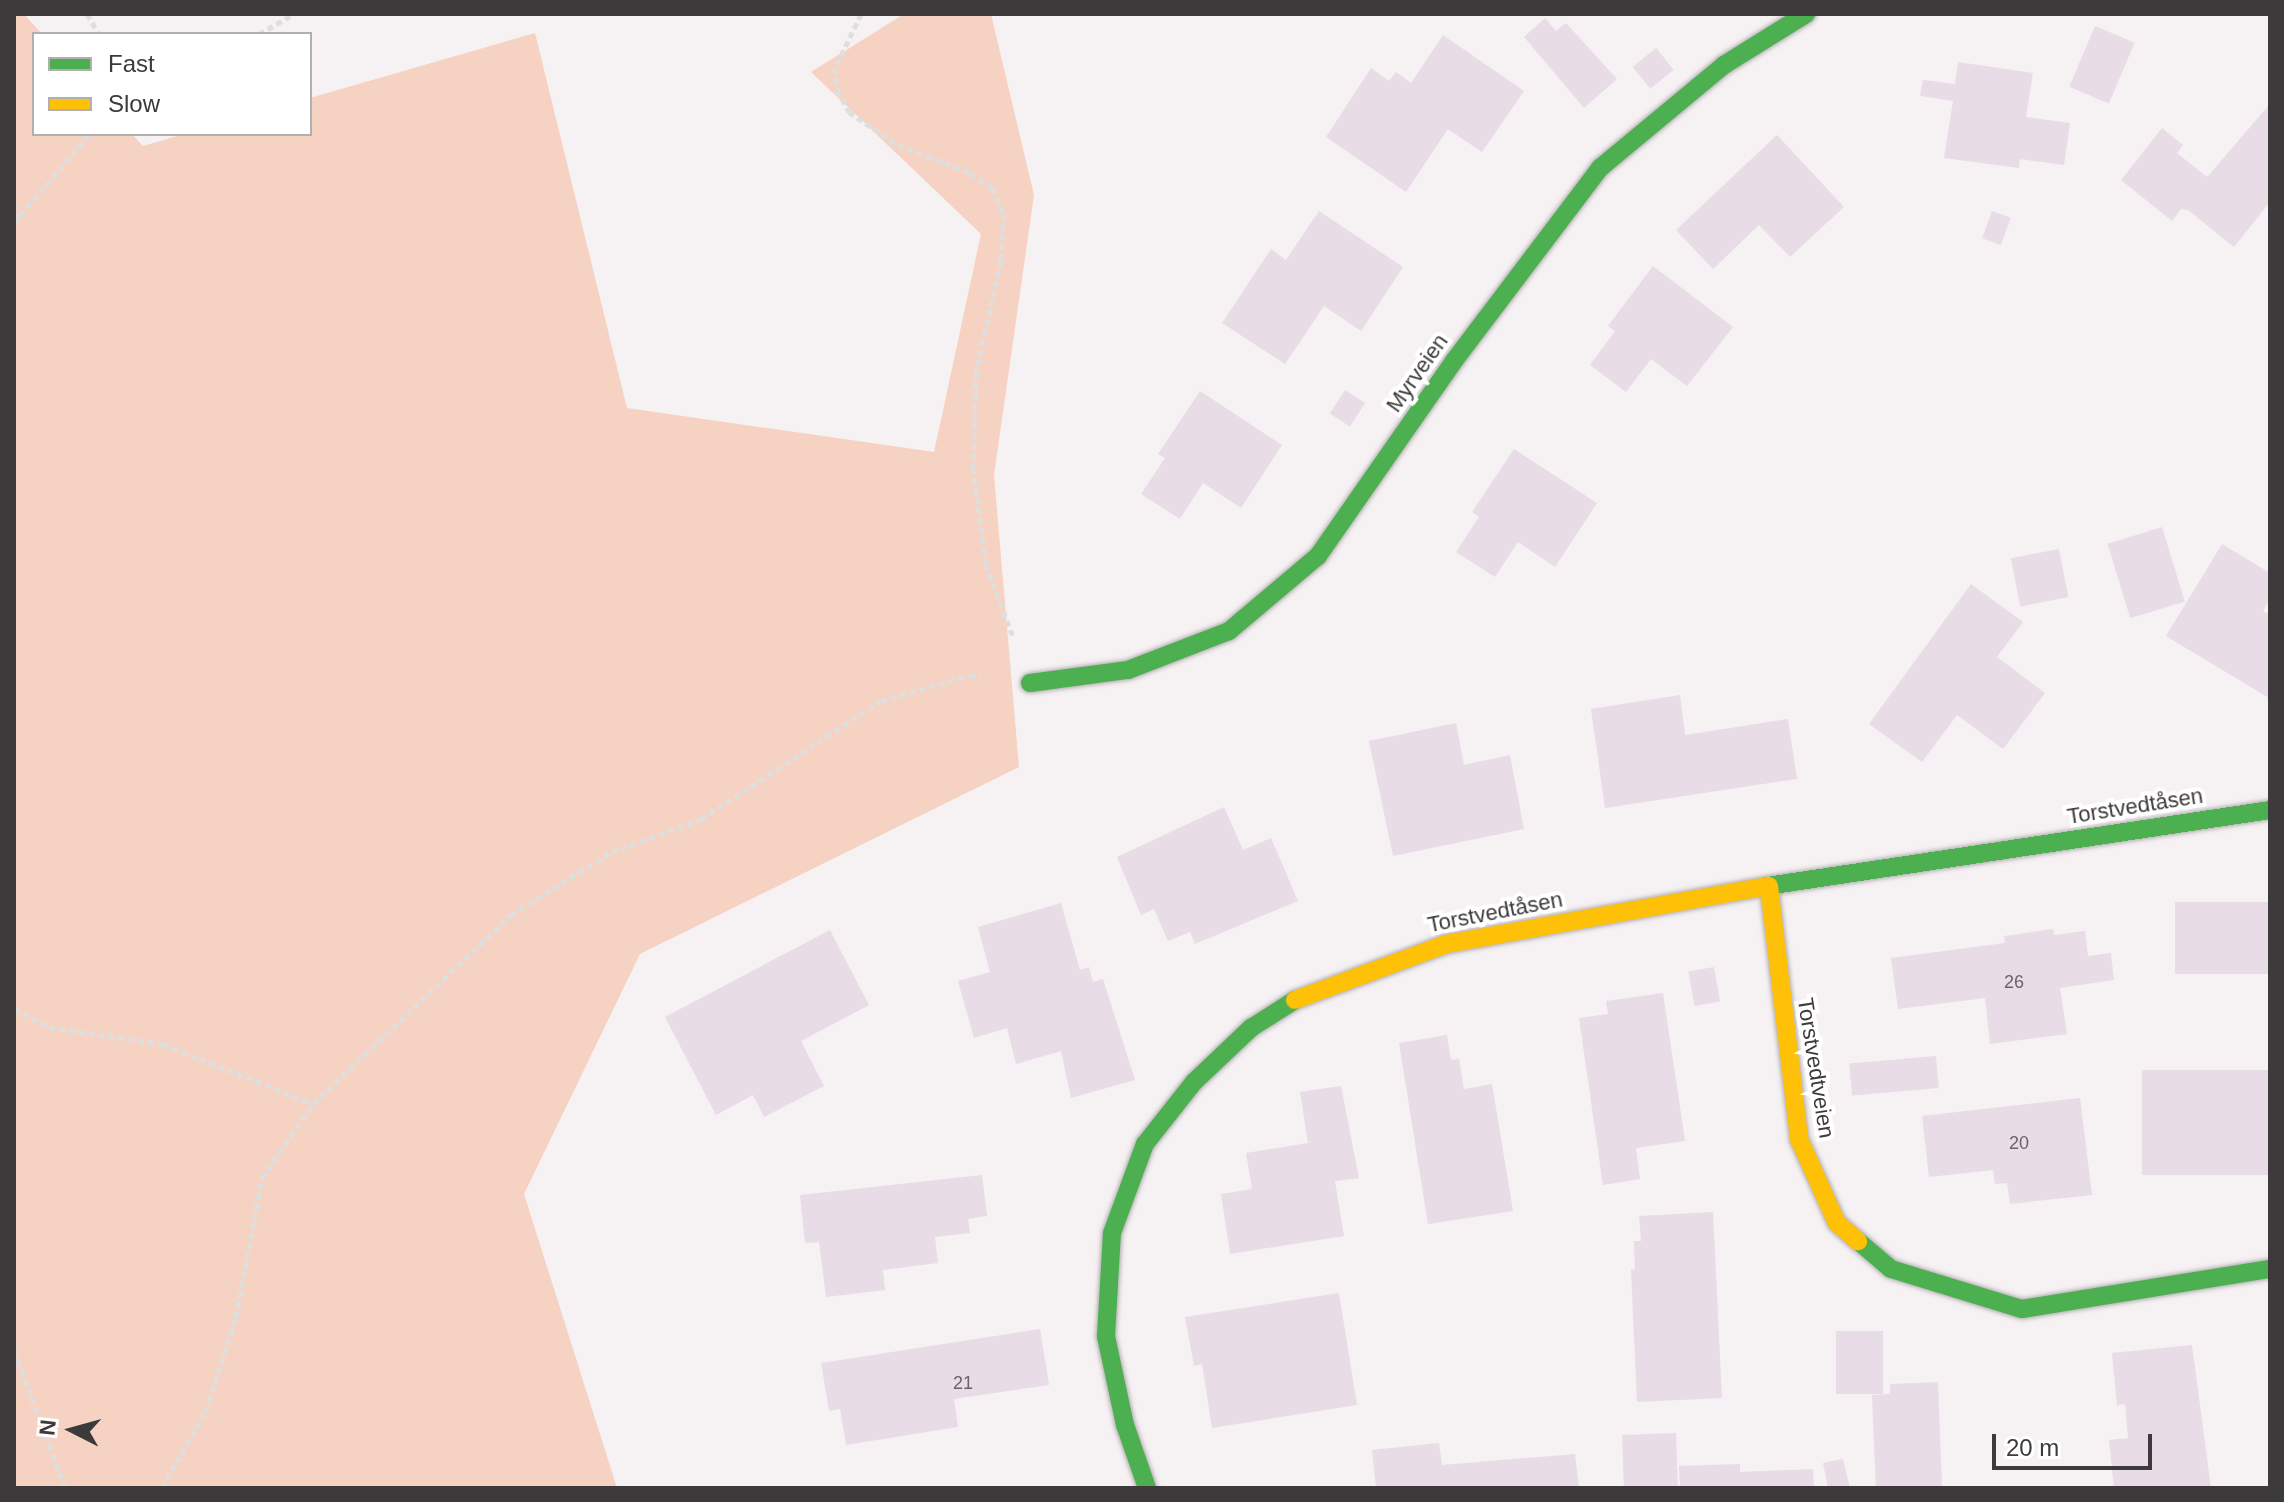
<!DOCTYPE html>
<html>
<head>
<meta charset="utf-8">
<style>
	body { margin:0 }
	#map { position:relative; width:2284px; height:1502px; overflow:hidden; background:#f6f1f3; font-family:Helvetica,sans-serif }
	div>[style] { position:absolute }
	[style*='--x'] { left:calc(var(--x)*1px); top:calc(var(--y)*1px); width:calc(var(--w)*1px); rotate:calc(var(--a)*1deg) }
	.green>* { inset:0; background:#f6d2c2 }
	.building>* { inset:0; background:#e8dce7; transform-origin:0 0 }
	.path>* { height:5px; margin-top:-2.5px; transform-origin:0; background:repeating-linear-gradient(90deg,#dfdedf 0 6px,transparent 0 10px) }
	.roads { filter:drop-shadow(0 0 2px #b4b1b2) drop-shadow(0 0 2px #b4b1b2) }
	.fast>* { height:18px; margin:-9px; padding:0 9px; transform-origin:9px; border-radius:9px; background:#4caf50 }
	.slow>* { height:18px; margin:-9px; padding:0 9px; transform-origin:9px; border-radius:9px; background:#ffc107 }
	span { translate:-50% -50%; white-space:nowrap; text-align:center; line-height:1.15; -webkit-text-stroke:8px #fff; paint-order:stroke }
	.number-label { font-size:18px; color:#6a6468 }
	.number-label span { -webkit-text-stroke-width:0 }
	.street-label { font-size:22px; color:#3d3a3b }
	.frame { position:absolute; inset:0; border:16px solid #3d3a3b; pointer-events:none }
	.legend { position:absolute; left:32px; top:32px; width:280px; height:104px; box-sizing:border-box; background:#fff; border:2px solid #b1b0b1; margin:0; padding:10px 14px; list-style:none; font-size:24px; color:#3d3a3b }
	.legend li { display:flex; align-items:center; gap:16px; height:40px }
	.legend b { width:40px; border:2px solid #b1b0b1 }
	.north { position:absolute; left:32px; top:1390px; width:80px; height:80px; -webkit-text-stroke:6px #fff; paint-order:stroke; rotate:276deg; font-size:22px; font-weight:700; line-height:32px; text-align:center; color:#3d3a3b }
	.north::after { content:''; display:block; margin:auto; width:28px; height:36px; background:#3d3a3b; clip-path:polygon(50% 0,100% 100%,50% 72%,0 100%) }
	.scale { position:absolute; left:1992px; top:1434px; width:160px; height:36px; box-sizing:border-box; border:4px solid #3d3a3b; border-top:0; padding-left:10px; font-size:24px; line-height:28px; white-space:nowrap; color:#3d3a3b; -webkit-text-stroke:6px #fff; paint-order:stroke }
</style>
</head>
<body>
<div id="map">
	<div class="green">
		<i style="clip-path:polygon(14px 14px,24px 14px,42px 34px,34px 34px,34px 134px,132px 134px,143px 146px,184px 134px,310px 134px,310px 98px,535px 33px,627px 408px,934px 452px,981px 234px,811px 72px,904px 14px,991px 14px,1034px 195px,994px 475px,1019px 767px,640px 954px,524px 1194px,617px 1488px,14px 1488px)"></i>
	</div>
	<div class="building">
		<i style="clip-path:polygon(1545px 18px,1556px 31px,1566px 23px,1617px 79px,1584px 108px,1524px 37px)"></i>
		<i style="left:2095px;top:26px;width:43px;height:66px;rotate:23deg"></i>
		<i style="clip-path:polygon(1443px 35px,1524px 91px,1482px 152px,1448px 129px,1406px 192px,1326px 137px,1371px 68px,1389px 81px,1396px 72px,1411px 83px)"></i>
		<i style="left:1656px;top:48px;width:28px;height:30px;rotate:51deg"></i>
		<i style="clip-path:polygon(1958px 62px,2033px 73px,2026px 117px,2070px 123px,2064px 165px,2020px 159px,2019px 168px,1944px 158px,1953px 101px,1920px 96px,1923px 80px,1955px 84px)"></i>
		<i style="clip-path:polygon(2270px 104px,2270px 202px,2234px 247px,2188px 210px,2181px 209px,2172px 221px,2121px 180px,2162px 128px,2183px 145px,2177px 153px,2207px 177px)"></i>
		<i style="clip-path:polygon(1777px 135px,1844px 207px,1790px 257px,1759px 225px,1713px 269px,1676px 230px)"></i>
		<i style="clip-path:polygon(1319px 211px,1403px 267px,1361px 331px,1324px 306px,1285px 364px,1222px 323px,1271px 249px,1286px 260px)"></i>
		<i style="left:1992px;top:211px;width:20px;height:29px;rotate:20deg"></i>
		<i style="clip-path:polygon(1653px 266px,1733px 327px,1687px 386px,1651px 359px,1626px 392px,1590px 365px,1615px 331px,1608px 326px)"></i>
		<i style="left:1345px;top:390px;width:24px;height:28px;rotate:33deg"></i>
		<i style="clip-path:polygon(1200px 391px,1282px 445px,1241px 508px,1203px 483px,1180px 519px,1141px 494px,1165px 458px,1158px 454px)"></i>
		<i style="clip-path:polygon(1514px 449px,1597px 503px,1555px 567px,1518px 542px,1495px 577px,1456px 552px,1479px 517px,1472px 512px)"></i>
		<i style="left:2162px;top:527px;width:78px;height:57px;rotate:73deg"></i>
		<i style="clip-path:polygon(2222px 544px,2270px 573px,2270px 599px,2263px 611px,2270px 615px,2269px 698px,2166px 636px)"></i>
		<i style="left:2059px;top:549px;width:49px;height:49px;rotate:79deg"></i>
		<i style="clip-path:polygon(1971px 584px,2023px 622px,1997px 657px,2045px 693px,2003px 749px,1957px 715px,1922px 762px,1869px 724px)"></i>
		<i style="clip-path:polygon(1680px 695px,1685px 735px,1788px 719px,1797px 779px,1605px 808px,1591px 709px)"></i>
		<i style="clip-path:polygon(1456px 723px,1464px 765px,1510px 755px,1524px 829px,1393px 856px,1369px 741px)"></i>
		<i style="clip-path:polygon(1224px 807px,1243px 850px,1271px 838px,1298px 901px,1195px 944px,1190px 932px,1168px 941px,1154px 909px,1141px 915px,1117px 857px)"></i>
		<i style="left:2270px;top:902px;width:72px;height:95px;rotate:90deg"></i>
		<i style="clip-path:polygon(1061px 903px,1080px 970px,1089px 967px,1093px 982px,1103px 979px,1135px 1080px,1071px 1098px,1061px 1051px,1016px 1064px,1007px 1028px,974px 1038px,958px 981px,990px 972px,978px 927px)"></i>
		<i style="clip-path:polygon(2053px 929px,2054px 935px,2085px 931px,2088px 956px,2111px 953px,2114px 980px,2060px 988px,2067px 1034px,1990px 1044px,1985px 998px,1898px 1009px,1891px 958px,2005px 943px,2004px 936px)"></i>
		<i style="clip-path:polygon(830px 930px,869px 1005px,801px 1041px,824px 1086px,764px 1117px,753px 1095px,716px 1115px,665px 1017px)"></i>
		<i style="left:1714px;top:967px;width:35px;height:26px;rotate:80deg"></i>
		<i style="clip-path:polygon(1663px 993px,1685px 1141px,1636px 1148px,1640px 1179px,1603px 1185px,1579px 1018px,1608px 1014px,1606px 1001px)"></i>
		<i style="clip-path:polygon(1447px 1035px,1451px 1060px,1459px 1059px,1464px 1089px,1492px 1084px,1513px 1211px,1428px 1224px,1399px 1043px)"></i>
		<i style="left:1936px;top:1056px;width:32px;height:87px;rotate:85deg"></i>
		<i style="left:2270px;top:1070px;width:105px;height:128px;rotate:90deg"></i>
		<i style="clip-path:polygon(1341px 1086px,1359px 1178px,1335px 1181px,1344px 1236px,1230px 1254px,1221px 1194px,1252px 1189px,1246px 1153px,1308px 1143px,1300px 1092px)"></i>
		<i style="clip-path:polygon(2080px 1098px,2092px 1195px,2010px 1204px,2007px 1183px,1995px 1184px,1993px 1170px,1929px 1177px,1922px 1116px)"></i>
		<i style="clip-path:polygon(982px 1175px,987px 1216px,968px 1219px,970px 1233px,935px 1237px,938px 1263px,883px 1270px,885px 1290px,826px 1297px,819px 1242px,805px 1243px,800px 1195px)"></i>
		<i style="clip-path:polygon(1713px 1212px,1722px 1398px,1637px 1402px,1631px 1270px,1635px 1269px,1634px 1241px,1641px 1241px,1639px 1216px)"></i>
		<i style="clip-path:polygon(1339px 1293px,1357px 1405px,1212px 1428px,1202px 1364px,1194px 1366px,1185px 1317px)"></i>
		<i style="clip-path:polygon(1040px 1329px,1049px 1385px,954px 1399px,958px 1427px,846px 1445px,840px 1409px,829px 1411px,821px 1363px)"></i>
		<i style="left:1836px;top:1331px;width:47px;height:63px"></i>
		<i style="clip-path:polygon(2192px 1345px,2211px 1488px,2114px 1488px,2109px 1440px,2128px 1438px,2125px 1404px,2117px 1405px,2112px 1353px)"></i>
		<i style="clip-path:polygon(1938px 1382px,1942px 1488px,1876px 1488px,1872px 1395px,1890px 1394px,1890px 1384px)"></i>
		<i style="left:1676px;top:1433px;width:55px;height:54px;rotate:88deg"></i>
		<i style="clip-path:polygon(1439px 1443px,1442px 1465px,1575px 1454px,1579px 1488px,1376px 1488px,1372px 1450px)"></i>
		<i style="clip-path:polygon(1843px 1459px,1850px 1488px,1828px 1488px,1823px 1463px)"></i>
		<i style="clip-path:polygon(1740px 1464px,1740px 1472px,1813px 1469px,1814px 1488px,1680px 1488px,1679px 1466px)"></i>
	</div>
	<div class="path">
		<i style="--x:87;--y:14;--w:23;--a:59"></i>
		<i style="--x:861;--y:14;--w:60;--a:115.7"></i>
		<i style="--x:835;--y:68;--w:22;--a:85"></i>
		<i style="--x:837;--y:90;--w:25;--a:61"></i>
		<i style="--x:849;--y:112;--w:59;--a:34"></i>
		<i style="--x:898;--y:145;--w:78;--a:21"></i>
		<i style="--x:971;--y:173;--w:25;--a:37"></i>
		<i style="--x:991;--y:188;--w:29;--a:63"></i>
		<i style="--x:1004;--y:214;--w:47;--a:93.7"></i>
		<i style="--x:1001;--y:261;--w:115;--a:102.6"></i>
		<i style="--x:976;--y:373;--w:95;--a:91.8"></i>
		<i style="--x:973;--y:468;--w:97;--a:82.3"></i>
		<i style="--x:986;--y:564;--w:78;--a:69.7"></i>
		<i style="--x:259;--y:34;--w:40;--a:-29.7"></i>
		<i style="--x:14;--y:204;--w:14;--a:65"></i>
		<i style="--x:14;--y:223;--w:116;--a:-49.9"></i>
		<i style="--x:14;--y:1009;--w:39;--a:27"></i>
		<i style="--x:49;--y:1027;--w:115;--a:8.5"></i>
		<i style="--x:163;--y:1044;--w:162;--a:21.8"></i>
		<i style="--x:14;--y:1351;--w:146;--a:69.6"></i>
		<i style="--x:162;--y:1488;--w:89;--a:-60.3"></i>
		<i style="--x:206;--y:1411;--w:99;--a:-72.3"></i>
		<i style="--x:236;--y:1317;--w:141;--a:-79.4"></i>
		<i style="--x:262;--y:1178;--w:90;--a:-55.4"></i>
		<i style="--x:313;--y:1104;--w:274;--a:-43.7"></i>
		<i style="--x:511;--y:915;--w:119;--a:-32"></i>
		<i style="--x:612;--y:852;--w:95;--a:-20.3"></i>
		<i style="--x:701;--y:819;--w:215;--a:-33.2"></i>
		<i style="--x:881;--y:701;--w:92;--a:-16.5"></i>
		<i style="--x:969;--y:675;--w:12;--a:9"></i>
	</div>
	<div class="roads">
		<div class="fast">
			<i style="--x:1030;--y:683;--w:99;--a:-7.6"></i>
			<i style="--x:1128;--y:670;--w:108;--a:-21.1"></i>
			<i style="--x:1229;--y:631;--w:116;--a:-40.1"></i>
			<i style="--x:1318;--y:556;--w:238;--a:-55.1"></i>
			<i style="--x:1454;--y:361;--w:242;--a:-52.9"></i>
			<i style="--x:1600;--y:168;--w:161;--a:-39.7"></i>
			<i style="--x:1724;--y:65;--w:97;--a:-31.9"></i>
			<i style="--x:1767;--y:886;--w:509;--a:-8.59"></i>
			<i style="--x:1858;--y:1241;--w:43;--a:40.3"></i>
			<i style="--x:1891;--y:1269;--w:137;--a:17"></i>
			<i style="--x:2022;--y:1309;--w:251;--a:-9.2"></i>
			<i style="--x:1147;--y:1488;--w:67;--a:-109.2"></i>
			<i style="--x:1125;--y:1425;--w:91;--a:-102.1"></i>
			<i style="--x:1106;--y:1336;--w:103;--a:-86.7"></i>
			<i style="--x:1112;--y:1233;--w:95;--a:-69.7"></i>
			<i style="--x:1145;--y:1144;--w:79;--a:-51.7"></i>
			<i style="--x:1194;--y:1082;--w:79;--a:-43.5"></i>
			<i style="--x:1251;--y:1028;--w:52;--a:-32.5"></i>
		</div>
		<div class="slow">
			<i style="--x:1769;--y:886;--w:255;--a:83.2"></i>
			<i style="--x:1799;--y:1139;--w:92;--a:65.7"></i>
			<i style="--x:1837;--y:1223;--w:28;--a:41"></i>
			<i style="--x:1295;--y:1000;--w:161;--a:-20.3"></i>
			<i style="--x:1446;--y:944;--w:326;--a:-10.2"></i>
		</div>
	</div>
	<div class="number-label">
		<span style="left:2014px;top:982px">26</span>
		<span style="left:2019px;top:1143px">20</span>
		<span style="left:963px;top:1383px">21</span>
	</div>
	<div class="street-label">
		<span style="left:1417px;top:373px;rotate:-55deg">Myrveien</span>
		<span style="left:2135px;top:806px;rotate:-9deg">Torstvedtåsen</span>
		<span style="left:1495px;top:912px;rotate:-11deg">Torstvedtåsen</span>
		<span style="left:1816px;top:1068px;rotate:81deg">Torstvedtveien</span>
	</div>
	<div class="frame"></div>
	<ul class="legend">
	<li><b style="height:10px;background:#4caf50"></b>Fast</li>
	<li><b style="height:10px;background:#ffc107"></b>Slow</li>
	</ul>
	<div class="north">N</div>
	<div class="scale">20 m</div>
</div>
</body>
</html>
